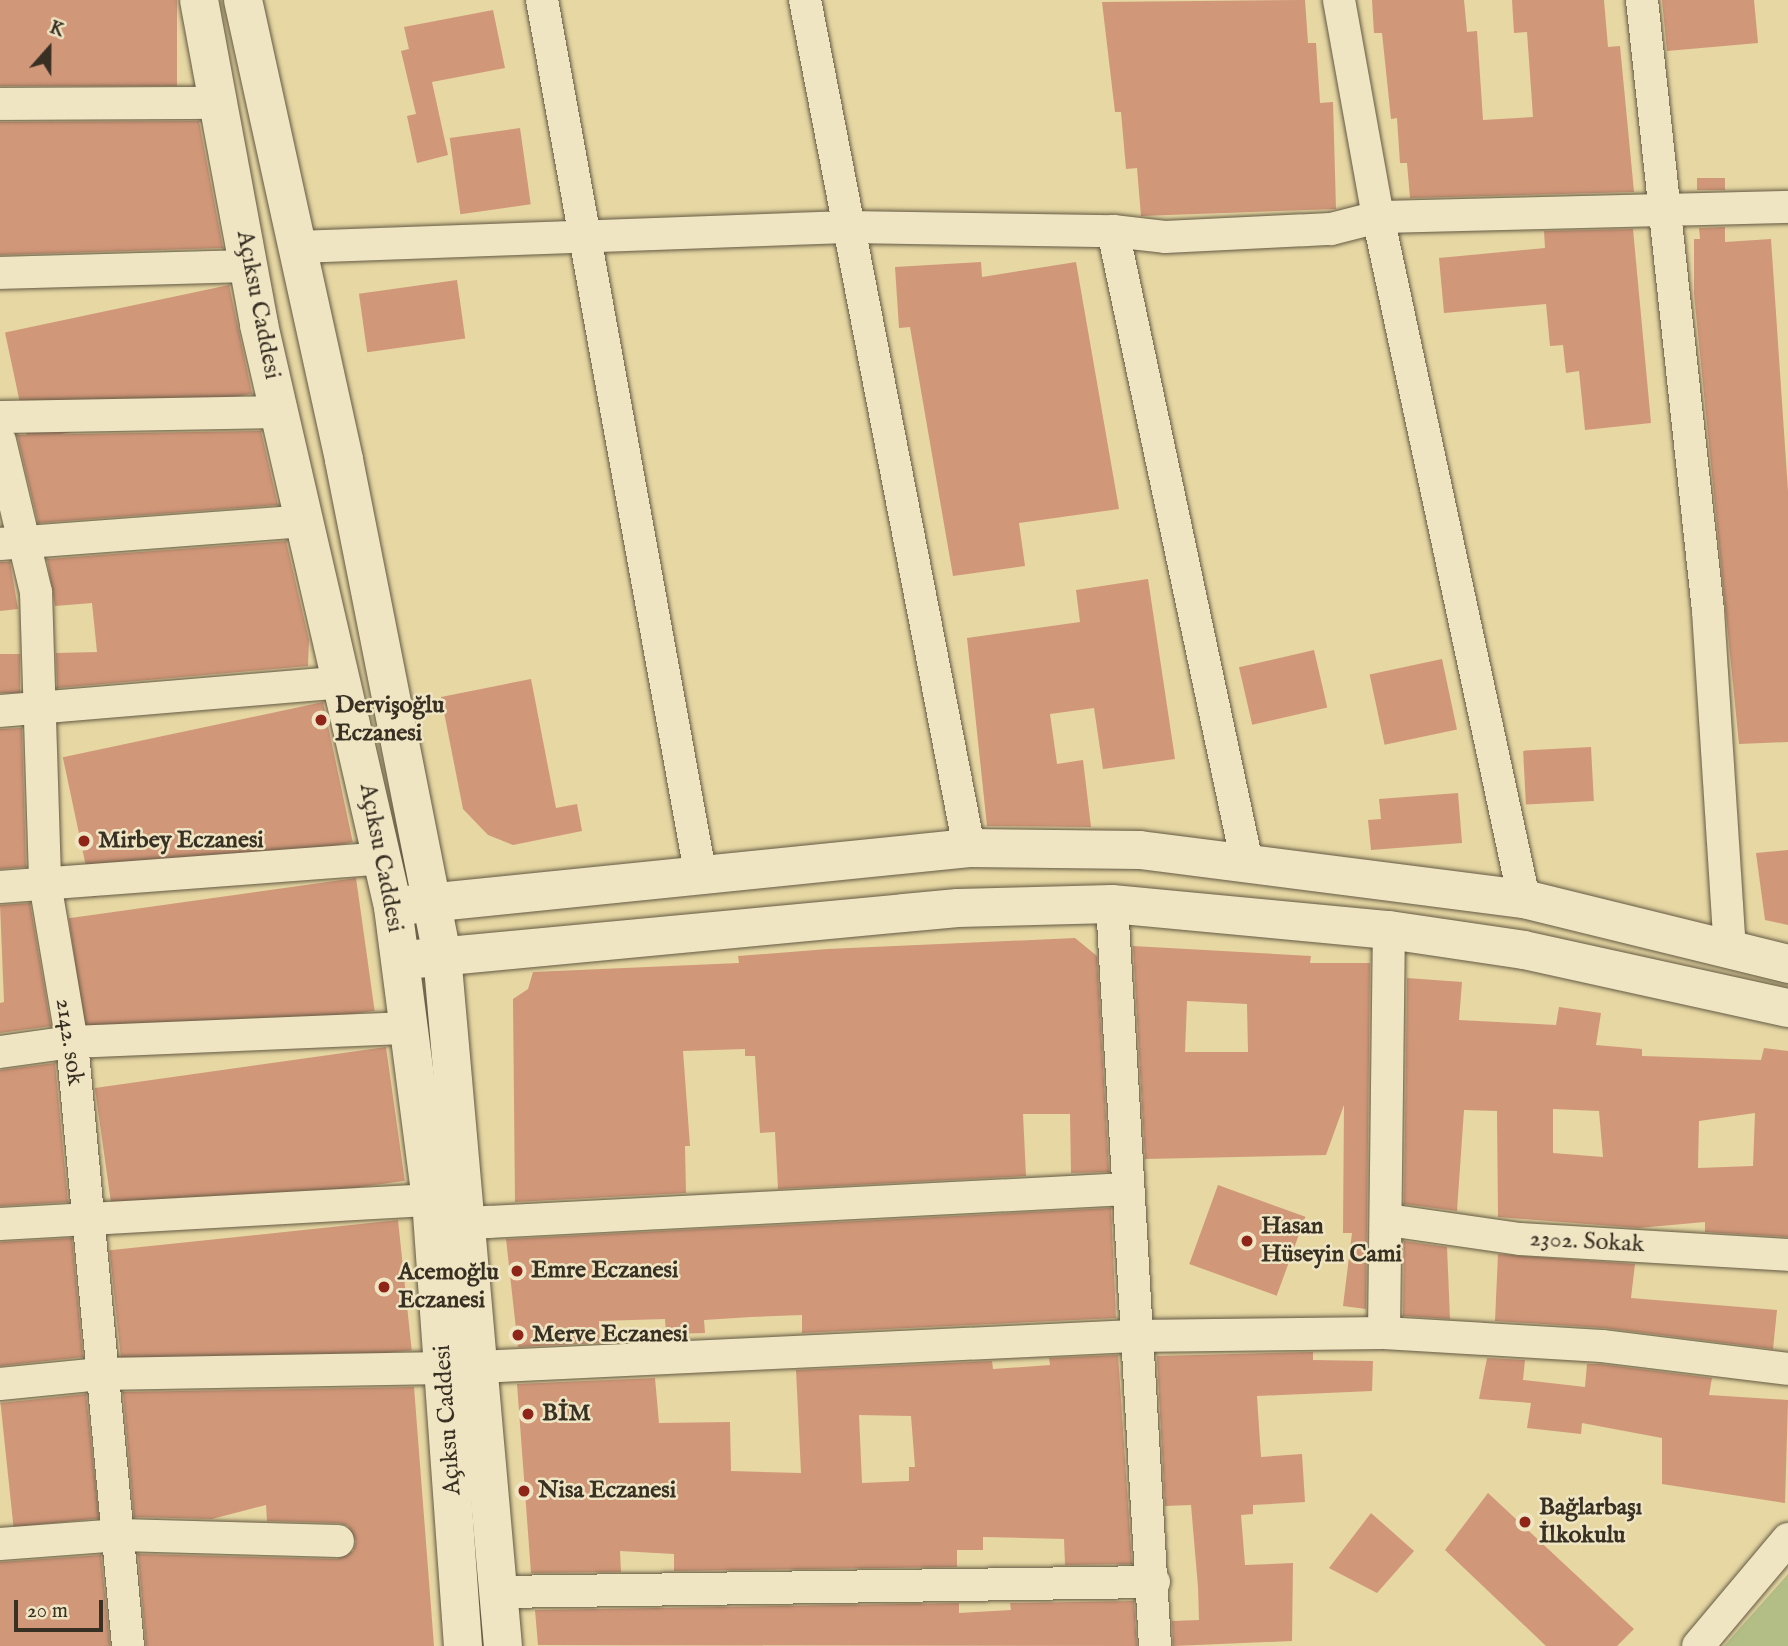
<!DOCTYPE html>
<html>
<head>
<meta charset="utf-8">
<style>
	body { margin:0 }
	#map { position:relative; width:1788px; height:1646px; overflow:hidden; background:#e6d7a3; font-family:"IM FELL English",serif }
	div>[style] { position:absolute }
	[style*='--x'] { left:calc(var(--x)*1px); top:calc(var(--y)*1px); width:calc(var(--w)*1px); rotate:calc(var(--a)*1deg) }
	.green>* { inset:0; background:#b3be86 }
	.building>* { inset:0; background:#d19779; transform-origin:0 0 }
	.roads { filter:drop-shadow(0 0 2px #645a44) drop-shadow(0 0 2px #645a44) }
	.street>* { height:32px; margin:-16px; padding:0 16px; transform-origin:16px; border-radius:16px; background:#efe5c3 }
	.secondary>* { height:38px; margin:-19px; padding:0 19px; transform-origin:19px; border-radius:19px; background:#efe5c3 }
	.dots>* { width:19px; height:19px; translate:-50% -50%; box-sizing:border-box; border:4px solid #efe5c3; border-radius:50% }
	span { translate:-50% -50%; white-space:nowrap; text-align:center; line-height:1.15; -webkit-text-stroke:5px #efe5c3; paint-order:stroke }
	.street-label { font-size:24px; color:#393024 }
	.poi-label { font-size:24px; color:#393024; font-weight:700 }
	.left { translate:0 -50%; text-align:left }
	.north { position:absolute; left:14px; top:14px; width:70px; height:70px; -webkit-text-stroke:5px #efe5c3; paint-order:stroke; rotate:21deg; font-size:19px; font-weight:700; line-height:28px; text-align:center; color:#393024 }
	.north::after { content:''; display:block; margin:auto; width:24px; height:32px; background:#393024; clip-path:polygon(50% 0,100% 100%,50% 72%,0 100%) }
	.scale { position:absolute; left:14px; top:1600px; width:89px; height:32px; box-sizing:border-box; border:4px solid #393024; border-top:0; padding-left:9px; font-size:21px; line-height:24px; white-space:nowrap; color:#393024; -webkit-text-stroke:5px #efe5c3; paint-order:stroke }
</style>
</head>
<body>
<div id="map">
	<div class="green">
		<i style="clip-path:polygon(1788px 1574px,1788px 1646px,1724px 1646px)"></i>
	</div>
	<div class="building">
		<i style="left:0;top:0;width:177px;height:86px"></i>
		<i style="clip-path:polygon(1305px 0,1308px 43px,1316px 43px,1320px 103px,1333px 102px,1336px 209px,1141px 216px,1137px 168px,1126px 169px,1121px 112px,1115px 112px,1102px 2px)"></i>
		<i style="clip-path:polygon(1372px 0,1464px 0,1467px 32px,1477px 31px,1483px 120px,1533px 117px,1527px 32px,1514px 33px,1512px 0,1604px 0,1608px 47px,1620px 46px,1634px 192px,1410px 198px,1407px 163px,1400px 163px,1397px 118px,1391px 119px,1382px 33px,1374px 33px)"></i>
		<i style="clip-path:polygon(1662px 0,1754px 0,1758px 43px,1667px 51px)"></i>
		<i style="clip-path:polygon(493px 10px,505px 68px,432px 82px,448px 155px,417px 163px,407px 116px,416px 114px,401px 51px,409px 49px,404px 27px)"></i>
		<i style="clip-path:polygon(199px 121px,223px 248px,0 255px,0 122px)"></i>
		<i style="left:520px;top:128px;width:77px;height:71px;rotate:82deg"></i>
		<i style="left:1725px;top:178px;width:12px;height:28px;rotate:90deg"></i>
		<i style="clip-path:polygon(1725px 227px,1725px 242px,1771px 239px,1788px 491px,1788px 742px,1739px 744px,1694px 294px,1694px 239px,1700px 239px,1699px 228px)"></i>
		<i style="clip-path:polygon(1633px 229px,1651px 423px,1585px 430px,1579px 371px,1566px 373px,1563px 345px,1550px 346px,1546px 304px,1444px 313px,1439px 258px,1545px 248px,1544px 231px)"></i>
		<i style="clip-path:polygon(981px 262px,982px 277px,1076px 262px,1119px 509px,1019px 523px,1025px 566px,953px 576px,910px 327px,899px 328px,895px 267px)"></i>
		<i style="left:457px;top:280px;width:59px;height:99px;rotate:82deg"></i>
		<i style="left:229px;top:285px;width:111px;height:229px;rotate:78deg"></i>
		<i style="clip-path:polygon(261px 431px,278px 505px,38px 523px,17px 435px)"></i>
		<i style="clip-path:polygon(286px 541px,309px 640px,308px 666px,57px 688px,56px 653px,97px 652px,92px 603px,55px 606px,47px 559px)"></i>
		<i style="clip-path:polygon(0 562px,10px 562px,18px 609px,0 611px)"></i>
		<i style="clip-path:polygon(1148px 579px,1175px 759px,1103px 769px,1094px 708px,1050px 714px,1057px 764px,1083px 760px,1091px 827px,987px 826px,967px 638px,1080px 622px,1076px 590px)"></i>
		<i style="left:1314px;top:650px;width:59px;height:77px;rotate:77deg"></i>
		<i style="left:0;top:654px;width:20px;height:39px"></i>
		<i style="left:1442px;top:659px;width:72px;height:74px;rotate:78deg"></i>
		<i style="clip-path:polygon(531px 679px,556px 808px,577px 804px,582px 831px,513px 845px,488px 835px,463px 809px,441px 697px)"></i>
		<i style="left:323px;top:702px;width:143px;height:266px;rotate:78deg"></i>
		<i style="clip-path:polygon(22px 728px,26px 867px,0 869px,0 729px)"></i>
		<i style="left:1591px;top:747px;width:54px;height:68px;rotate:87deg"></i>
		<i style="clip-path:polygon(1458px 793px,1462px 843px,1371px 850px,1368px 820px,1381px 819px,1379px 799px)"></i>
		<i style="clip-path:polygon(1788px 850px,1788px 925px,1765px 920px,1756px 853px)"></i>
		<i style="left:356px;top:878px;width:134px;height:290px;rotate:82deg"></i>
		<i style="clip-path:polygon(30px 903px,51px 1026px,0 1033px,0 1003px,4px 1002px,0 905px)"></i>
		<i style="clip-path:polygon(1075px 938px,1097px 956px,1109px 1172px,1071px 1173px,1070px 1114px,1023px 1114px,1026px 1176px,778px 1189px,775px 1132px,760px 1133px,755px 1056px,745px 1056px,745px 1049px,683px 1051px,690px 1146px,685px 1146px,686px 1193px,515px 1202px,513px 999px,528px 989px,533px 972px,739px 963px,738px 956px,828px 949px)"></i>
		<i style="clip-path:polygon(evenodd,1133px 946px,1311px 956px,1310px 963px,1370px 963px,1366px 1309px,1343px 1306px,1352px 1233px,1343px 1233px,1344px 1105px,1326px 1155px,1145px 1159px,1133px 946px,1187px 1001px,1247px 1004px,1248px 1052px,1185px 1052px,1187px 1001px)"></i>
		<i style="clip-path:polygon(evenodd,1407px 978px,1462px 982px,1459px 1020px,1556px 1025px,1559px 1007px,1601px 1013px,1596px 1045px,1642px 1049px,1642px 1056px,1761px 1060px,1764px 1048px,1788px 1051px,1788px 1237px,1705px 1232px,1705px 1222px,1638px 1228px,1498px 1217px,1497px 1111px,1464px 1110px,1457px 1211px,1404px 1204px,1407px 978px,1553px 1109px,1599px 1111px,1603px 1157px,1553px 1153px,1553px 1109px,1407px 978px,1755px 1113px,1753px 1166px,1698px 1168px,1699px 1121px,1755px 1113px)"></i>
		<i style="left:386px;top:1047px;width:135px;height:294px;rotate:82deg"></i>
		<i style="clip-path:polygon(55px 1063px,68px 1202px,0 1206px,0 1070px)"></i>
		<i style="left:1218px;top:1185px;width:93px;height:84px;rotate:20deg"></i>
		<i style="clip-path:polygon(1111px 1208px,1116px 1318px,802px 1333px,802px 1315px,751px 1317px,704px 1320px,705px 1333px,666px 1334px,665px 1319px,599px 1321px,600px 1343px,518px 1347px,506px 1239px)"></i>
		<i style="left:398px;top:1220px;width:131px;height:290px;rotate:84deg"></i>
		<i style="clip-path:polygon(72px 1238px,83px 1357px,0 1366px,0 1242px)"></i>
		<i style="clip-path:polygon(1404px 1241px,1447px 1247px,1450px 1319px,1403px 1316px)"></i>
		<i style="clip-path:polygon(1498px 1254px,1635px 1264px,1631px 1298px,1777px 1310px,1773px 1349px,1604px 1328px,1495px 1321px)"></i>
		<i style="clip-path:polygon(1313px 1352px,1313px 1360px,1373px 1361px,1372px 1391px,1257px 1396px,1261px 1457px,1302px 1454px,1305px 1502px,1253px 1505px,1253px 1514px,1241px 1515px,1245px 1565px,1293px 1563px,1292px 1641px,1173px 1646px,1172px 1621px,1199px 1620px,1198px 1587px,1191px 1505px,1165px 1506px,1157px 1356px)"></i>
		<i style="clip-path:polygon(evenodd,1118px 1355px,1132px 1564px,1065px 1565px,1064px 1539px,983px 1537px,983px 1550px,957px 1550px,957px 1567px,674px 1571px,674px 1554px,620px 1551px,621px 1572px,531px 1573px,517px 1384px,655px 1378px,659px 1423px,730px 1422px,731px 1471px,801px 1473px,796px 1370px,992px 1361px,993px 1369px,1050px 1365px,1049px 1358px,1118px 1355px,859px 1415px,911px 1416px,915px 1467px,909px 1467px,909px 1481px,862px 1483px,859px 1415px)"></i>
		<i style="clip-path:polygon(1487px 1358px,1525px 1360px,1523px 1380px,1585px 1387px,1587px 1364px,1600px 1364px,1712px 1378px,1709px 1395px,1788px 1400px,1785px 1503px,1662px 1484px,1662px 1438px,1582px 1423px,1581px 1434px,1527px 1428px,1531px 1403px,1479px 1399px)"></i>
		<i style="clip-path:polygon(414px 1387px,434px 1646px,146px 1646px,138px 1554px,337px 1559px,353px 1551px,356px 1541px,348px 1526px,339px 1523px,267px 1521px,266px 1505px,212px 1519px,134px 1517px,123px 1392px)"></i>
		<i style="left:86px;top:1394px;width:125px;height:86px;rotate:84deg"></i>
		<i style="clip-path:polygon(1488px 1493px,1634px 1629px,1617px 1646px,1546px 1646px,1445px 1550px)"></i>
		<i style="clip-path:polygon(1371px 1513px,1414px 1551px,1377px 1593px,1329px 1568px)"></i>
		<i style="clip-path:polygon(101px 1555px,110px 1646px,0 1646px,0 1562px)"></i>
		<i style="clip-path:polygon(1134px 1601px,1137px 1646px,538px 1645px,535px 1610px,959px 1603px,959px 1613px,1011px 1610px,1010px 1603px)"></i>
	</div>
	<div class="roads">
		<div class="street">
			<i style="--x:542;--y:0;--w:886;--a:79.73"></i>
			<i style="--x:805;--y:0;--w:864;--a:79.05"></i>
			<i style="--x:1339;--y:0;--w:220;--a:79.8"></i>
			<i style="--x:1378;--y:217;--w:410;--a:-1.4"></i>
			<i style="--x:1642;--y:0;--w:615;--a:83.83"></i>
			<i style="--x:1708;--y:611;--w:339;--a:86.3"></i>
			<i style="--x:0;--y:104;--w:219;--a:-0.3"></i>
			<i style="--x:1113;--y:231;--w:646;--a:78.03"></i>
			<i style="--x:297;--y:247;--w:551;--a:-2.08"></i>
			<i style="--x:848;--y:227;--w:265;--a:0.9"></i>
			<i style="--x:1113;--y:231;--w:52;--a:6.6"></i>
			<i style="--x:1165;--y:237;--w:166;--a:-2.8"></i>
			<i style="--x:1331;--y:229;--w:49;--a:-14.3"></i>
			<i style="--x:1378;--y:217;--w:697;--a:77.92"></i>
			<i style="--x:0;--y:273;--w:250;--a:-1.6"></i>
			<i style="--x:0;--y:417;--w:279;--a:-1"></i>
			<i style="--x:0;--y:441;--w:155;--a:76.6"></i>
			<i style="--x:36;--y:592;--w:291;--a:88.2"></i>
			<i style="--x:45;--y:883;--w:161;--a:80.4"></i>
			<i style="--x:72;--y:1042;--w:607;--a:84.7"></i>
			<i style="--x:0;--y:544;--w:306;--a:-4.3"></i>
			<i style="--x:0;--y:711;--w:344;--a:-4.8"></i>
			<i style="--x:0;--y:887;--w:385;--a:-4.3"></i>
			<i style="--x:1112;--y:904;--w:743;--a:86.68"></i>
			<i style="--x:0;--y:1052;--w:73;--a:-7.9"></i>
			<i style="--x:72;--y:1042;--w:337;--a:-2.4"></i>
			<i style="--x:1388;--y:1220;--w:133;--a:8.2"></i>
			<i style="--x:1520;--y:1239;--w:268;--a:3.4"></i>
			<i style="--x:468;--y:1223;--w:660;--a:-2.95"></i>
			<i style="--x:0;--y:1224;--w:432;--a:-3.2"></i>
			<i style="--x:1384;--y:1333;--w:403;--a:-89.3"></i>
			<i style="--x:478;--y:1367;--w:656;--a:-2.71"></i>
			<i style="--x:1133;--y:1336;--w:251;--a:-0.7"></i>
			<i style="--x:1384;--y:1333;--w:218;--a:3.4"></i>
			<i style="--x:1602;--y:1346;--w:187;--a:7"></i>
			<i style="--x:0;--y:1384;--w:101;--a:-5.7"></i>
			<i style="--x:101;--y:1374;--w:343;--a:-1"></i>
			<i style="--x:0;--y:1544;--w:120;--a:-4.3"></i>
			<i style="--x:120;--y:1535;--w:218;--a:1.6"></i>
			<i style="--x:500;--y:1592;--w:654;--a:-0.88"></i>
			<i style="--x:1698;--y:1646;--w:140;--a:-49.9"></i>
		</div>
		<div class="secondary">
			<i style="--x:199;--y:0;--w:330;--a:79.5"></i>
			<i style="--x:259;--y:325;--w:597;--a:77.03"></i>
			<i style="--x:393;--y:907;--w:295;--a:82.6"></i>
			<i style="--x:431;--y:1200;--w:447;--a:85.9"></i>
			<i style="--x:243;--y:0;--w:471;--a:77.6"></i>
			<i style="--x:344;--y:460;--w:505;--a:78.8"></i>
			<i style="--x:442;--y:955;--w:694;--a:84.96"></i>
			<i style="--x:408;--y:905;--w:564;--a:-5.8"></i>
			<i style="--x:969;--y:848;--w:171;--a:0.7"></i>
			<i style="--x:1140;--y:850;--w:387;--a:7.3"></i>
			<i style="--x:1524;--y:899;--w:272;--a:13.8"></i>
			<i style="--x:416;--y:959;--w:544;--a:-5.38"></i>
			<i style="--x:958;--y:908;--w:154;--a:-1.5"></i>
			<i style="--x:1112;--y:904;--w:278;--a:5.4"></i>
			<i style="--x:1389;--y:930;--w:136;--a:8.4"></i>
			<i style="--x:1524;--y:950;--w:270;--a:12.4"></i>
		</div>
	</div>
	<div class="dots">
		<i style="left:321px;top:720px;background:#8f2418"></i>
		<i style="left:84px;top:841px;background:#8f2418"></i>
		<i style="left:1247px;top:1241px;background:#8f2418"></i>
		<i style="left:517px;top:1271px;background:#8f2418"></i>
		<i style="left:384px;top:1287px;background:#8f2418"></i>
		<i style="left:518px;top:1335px;background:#8f2418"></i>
		<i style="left:528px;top:1414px;background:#8f2418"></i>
		<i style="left:524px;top:1491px;background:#8f2418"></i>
		<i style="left:1525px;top:1522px;background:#8f2418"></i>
	</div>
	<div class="street-label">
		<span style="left:258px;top:305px;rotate:79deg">Açıksu Caddesi</span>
		<span style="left:381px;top:858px;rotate:79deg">Açıksu Caddesi</span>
		<span style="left:69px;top:1042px;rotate:82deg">2142. sok</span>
		<span style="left:1587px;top:1242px;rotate:3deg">2302. Sokak</span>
		<span style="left:448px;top:1420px;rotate:-94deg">Açıksu Caddesi</span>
	</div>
	<div class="poi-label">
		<span class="left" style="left:335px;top:720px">Dervişoğlu<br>Eczanesi</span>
		<span class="left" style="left:98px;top:841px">Mirbey Eczanesi</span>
		<span class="left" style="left:1261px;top:1241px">Hasan<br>Hüseyin Cami</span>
		<span class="left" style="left:531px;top:1271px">Emre Eczanesi</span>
		<span class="left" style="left:398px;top:1287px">Acemoğlu<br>Eczanesi</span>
		<span class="left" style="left:532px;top:1335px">Merve Eczanesi</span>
		<span class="left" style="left:542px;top:1414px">BİM</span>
		<span class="left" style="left:538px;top:1491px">Nisa Eczanesi</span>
		<span class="left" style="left:1539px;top:1522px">Bağlarbaşı<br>İlkokulu</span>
	</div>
	<div class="north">K</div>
	<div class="scale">20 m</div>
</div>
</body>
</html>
